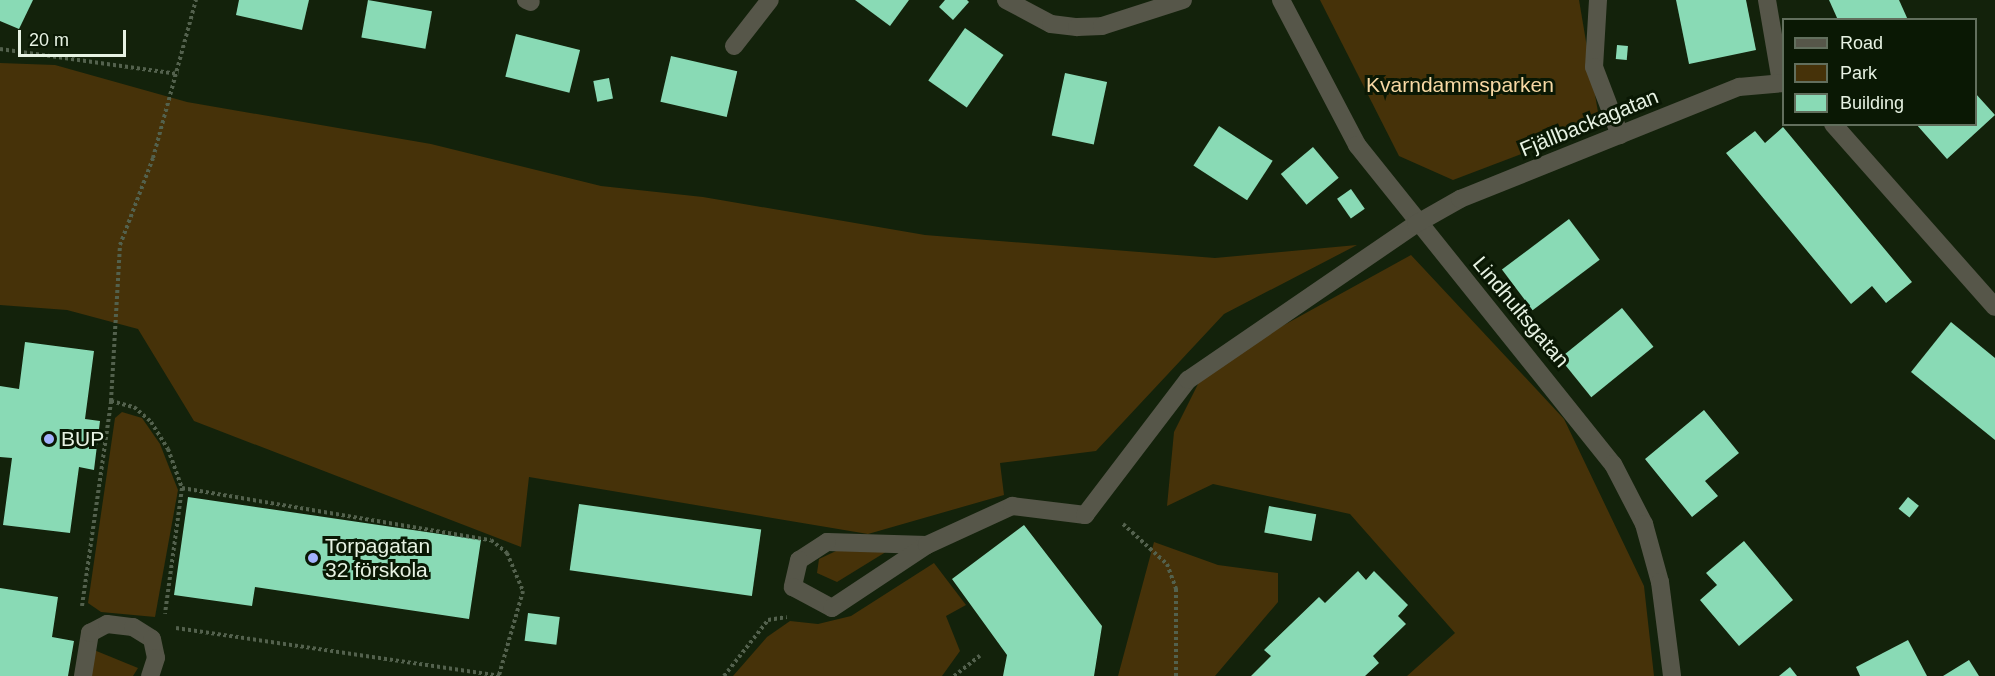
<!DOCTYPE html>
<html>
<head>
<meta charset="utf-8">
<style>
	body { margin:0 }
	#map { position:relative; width:1995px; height:676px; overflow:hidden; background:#13220b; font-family:Helvetica,sans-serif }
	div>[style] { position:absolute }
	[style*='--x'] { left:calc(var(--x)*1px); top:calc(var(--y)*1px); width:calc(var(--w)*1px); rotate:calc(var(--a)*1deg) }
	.green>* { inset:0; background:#463209 }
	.building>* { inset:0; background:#89dab5; transform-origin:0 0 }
	.path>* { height:4px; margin-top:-2px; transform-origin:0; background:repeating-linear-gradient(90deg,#53614d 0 3px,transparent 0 6px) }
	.minor>* { height:18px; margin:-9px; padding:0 9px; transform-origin:9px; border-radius:9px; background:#565649 }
	.dots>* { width:16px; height:16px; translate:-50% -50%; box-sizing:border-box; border:3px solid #0a1804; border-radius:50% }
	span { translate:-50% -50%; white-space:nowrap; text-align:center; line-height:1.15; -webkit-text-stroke:6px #0a1804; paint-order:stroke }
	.park-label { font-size:21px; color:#f7d8a4 }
	.street-label { font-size:21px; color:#e7f2e3 }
	.poi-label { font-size:21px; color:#e7f2e3 }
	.left { translate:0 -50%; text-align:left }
	.legend { position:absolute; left:1782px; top:18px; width:195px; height:108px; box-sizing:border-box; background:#0a1804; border:2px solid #626f5d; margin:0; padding:8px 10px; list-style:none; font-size:18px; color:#e7f2e3 }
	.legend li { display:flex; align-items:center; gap:12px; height:30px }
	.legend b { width:30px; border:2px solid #626f5d }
	.scale { position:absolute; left:18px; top:30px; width:108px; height:27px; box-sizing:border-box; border:3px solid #e7f2e3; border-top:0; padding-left:8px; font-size:18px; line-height:21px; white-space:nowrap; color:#e7f2e3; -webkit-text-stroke:4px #0a1804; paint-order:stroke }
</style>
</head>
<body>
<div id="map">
	<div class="green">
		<i style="clip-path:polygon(1320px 0,1579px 0,1600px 124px,1453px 180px,1399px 156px)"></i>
		<i style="clip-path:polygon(0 63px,55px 65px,187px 102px,431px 144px,601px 186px,703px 197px,925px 235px,1215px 258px,1357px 245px,1224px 314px,1096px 451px,1000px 463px,1004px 495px,868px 534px,529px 477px,521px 547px,194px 421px,138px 329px,67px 310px,0 305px)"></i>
		<i style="clip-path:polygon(1411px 255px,1564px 419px,1644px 586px,1654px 676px,1407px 676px,1455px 633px,1350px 514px,1213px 484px,1167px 506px,1174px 432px,1206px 368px)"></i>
		<i style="clip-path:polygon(122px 412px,142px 418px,160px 444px,178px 490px,155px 617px,101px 612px,88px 603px,115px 418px)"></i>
		<i style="clip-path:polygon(1154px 542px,1218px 565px,1278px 573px,1278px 602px,1215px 676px,1118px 676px)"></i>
		<i style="clip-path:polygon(889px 550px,837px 582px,817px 573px,819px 559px,836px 551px)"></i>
		<i style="clip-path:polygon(934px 563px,966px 605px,946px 616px,960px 651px,942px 676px,733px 676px,767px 637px,790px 621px,818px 624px,851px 616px)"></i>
		<i style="clip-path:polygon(94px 650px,138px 668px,133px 676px,91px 676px)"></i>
	</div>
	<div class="building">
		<i style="clip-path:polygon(0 0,33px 0,19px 29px,0 21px)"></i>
		<i style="clip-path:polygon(239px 0,309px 0,302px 30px,236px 15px)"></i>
		<i style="left:368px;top:0;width:65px;height:38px;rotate:10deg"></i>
		<i style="clip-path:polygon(855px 0,909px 0,890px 26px)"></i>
		<i style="clip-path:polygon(945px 0,967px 0,969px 2px,953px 20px,939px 7px)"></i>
		<i style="clip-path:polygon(1676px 0,1746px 0,1756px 50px,1689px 64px)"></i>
		<i style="clip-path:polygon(1829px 0,1899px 0,1908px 20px,1838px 20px)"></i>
		<i style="left:965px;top:28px;width:47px;height:64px;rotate:35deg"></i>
		<i style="left:516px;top:34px;width:66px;height:44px;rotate:14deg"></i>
		<i style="left:1617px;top:45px;width:11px;height:14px;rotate:5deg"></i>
		<i style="left:671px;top:56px;width:68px;height:47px;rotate:13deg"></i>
		<i style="left:1065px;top:73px;width:43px;height:64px;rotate:12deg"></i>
		<i style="left:609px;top:78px;width:21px;height:16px;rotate:79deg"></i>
		<i style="clip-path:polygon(1976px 94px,1995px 115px,1947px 159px,1916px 124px,1976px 124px)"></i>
		<i style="left:1219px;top:126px;width:64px;height:47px;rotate:33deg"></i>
		<i style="clip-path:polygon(1783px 127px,1912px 282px,1886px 303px,1872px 286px,1851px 304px,1726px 153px,1755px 131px,1765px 143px)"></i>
		<i style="left:1313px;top:147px;width:40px;height:42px;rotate:50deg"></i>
		<i style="left:1351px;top:189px;width:24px;height:17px;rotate:55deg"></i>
		<i style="left:1569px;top:219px;width:51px;height:84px;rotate:53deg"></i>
		<i style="left:1622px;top:308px;width:50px;height:80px;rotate:51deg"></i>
		<i style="clip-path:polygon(1951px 322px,1995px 358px,1995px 440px,1911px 372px)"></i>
		<i style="clip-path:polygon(25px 342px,94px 351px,85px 419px,100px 421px,94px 470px,79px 467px,70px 533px,3px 525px,12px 458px,0 457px,0 386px,19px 389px)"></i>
		<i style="clip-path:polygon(1704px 410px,1739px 453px,1705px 481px,1718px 496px,1692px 517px,1645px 459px)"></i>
		<i style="clip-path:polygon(188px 497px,481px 540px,469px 619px,255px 587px,252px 606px,174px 595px)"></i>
		<i style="left:1908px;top:497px;width:14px;height:15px;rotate:39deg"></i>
		<i style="left:579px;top:504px;width:184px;height:67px;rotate:8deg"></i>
		<i style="left:1269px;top:506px;width:48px;height:27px;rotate:10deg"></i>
		<i style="clip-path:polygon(1024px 525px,1102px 626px,1094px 676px,1003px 676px,1007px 655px,952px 579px)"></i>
		<i style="clip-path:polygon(1744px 541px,1793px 600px,1739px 646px,1700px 600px,1717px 585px,1706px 573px)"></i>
		<i style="clip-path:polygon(1358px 571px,1366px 580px,1374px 571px,1408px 605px,1398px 616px,1406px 624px,1373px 656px,1379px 663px,1365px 676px,1251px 676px,1271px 656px,1264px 650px,1319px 597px,1325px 603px)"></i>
		<i style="clip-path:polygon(0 588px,58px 597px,52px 637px,74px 641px,68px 676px,0 676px)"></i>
		<i style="left:528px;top:613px;width:32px;height:28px;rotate:7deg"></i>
		<i style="clip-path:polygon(1908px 640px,1927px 676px,1860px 676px,1856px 667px)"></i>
		<i style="clip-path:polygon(1969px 660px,1979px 676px,1943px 676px)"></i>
		<i style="clip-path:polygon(1790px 667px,1797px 676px,1779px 676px)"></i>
	</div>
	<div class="path">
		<i style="--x:0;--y:49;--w:180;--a:8"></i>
		<i style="--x:111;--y:401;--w:24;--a:15"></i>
		<i style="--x:134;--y:407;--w:23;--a:41"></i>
		<i style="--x:151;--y:422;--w:32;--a:58"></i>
		<i style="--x:168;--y:449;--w:41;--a:70.3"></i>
		<i style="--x:182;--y:488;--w:127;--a:97.7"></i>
		<i style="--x:182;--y:488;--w:313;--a:9.6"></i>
		<i style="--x:491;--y:540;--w:21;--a:39"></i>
		<i style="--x:507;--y:553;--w:41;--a:67.2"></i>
		<i style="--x:523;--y:591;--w:87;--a:105.9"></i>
		<i style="--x:1123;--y:524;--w:59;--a:42.3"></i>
		<i style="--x:1167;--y:564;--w:27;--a:70"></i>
		<i style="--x:1176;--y:589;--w:87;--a:90"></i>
		<i style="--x:82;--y:606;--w:207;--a:-81.9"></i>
		<i style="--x:111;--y:401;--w:156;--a:-86.7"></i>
		<i style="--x:120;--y:245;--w:93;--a:-69.2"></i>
		<i style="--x:153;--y:158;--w:164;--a:-74.8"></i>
		<i style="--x:176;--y:628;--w:330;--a:8.4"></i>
		<i style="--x:724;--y:676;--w:71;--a:-51.8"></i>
		<i style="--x:768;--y:620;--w:19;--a:-9"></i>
		<i style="--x:954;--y:676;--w:33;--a:-38"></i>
	</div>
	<div class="minor">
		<i style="--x:526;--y:0;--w:5;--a:22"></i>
		<i style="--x:1006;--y:0;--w:51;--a:28.1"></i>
		<i style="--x:1051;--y:24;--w:26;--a:7"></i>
		<i style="--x:1077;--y:27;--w:25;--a:-2"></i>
		<i style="--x:1102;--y:26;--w:85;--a:-17.8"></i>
		<i style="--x:1281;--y:0;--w:164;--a:62.3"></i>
		<i style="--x:1357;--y:145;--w:409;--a:51.3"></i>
		<i style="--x:1613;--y:464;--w:68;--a:62.7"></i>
		<i style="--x:1644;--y:524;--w:60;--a:74.6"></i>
		<i style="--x:1660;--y:582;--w:95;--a:82.7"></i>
		<i style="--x:1598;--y:0;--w:67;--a:93.4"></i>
		<i style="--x:1594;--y:67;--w:73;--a:69.1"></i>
		<i style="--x:1767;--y:0;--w:83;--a:80.3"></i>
		<i style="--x:734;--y:46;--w:58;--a:-52"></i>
		<i style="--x:1833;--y:124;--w:244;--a:48.5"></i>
		<i style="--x:927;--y:545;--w:100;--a:-178.3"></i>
		<i style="--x:827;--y:542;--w:33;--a:147"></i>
		<i style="--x:799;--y:560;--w:28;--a:103"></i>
		<i style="--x:793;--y:587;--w:44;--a:28.3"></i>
		<i style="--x:832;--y:608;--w:114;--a:-33.6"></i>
		<i style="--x:927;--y:545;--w:94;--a:-24.6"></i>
		<i style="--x:1012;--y:506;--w:74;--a:7"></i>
		<i style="--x:1085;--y:515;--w:170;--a:-52.7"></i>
		<i style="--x:1188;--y:380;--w:276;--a:-34.4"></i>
		<i style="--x:1416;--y:224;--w:51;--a:-29.6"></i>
		<i style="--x:1460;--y:199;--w:301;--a:-21.9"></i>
		<i style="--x:1739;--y:87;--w:45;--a:-5.1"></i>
		<i style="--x:83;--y:676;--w:44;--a:-80.8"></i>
		<i style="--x:90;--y:633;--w:19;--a:-28"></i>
		<i style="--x:107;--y:624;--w:26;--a:7"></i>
		<i style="--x:133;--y:627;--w:22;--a:32"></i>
		<i style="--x:152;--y:639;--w:19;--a:78"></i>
		<i style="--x:156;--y:658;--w:19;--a:108"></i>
	</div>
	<div class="dots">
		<i style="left:49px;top:439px;background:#a3b2fd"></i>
		<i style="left:313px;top:558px;background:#a3b2fd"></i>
	</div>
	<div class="park-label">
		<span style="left:1460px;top:85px">Kvarndammsparken</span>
	</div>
	<div class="street-label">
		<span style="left:1589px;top:123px;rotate:-22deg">Fjällbackagatan</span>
		<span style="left:1521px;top:312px;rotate:50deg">Lindhultsgatan</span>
	</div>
	<div class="poi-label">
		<span class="left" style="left:61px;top:439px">BUP</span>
		<span class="left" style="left:325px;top:558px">Torpagatan<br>32 förskola</span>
	</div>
	<ul class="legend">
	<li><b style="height:8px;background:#565649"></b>Road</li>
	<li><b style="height:16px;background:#463209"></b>Park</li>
	<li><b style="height:16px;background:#89dab5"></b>Building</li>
	</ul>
	<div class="scale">20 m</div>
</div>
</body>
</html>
